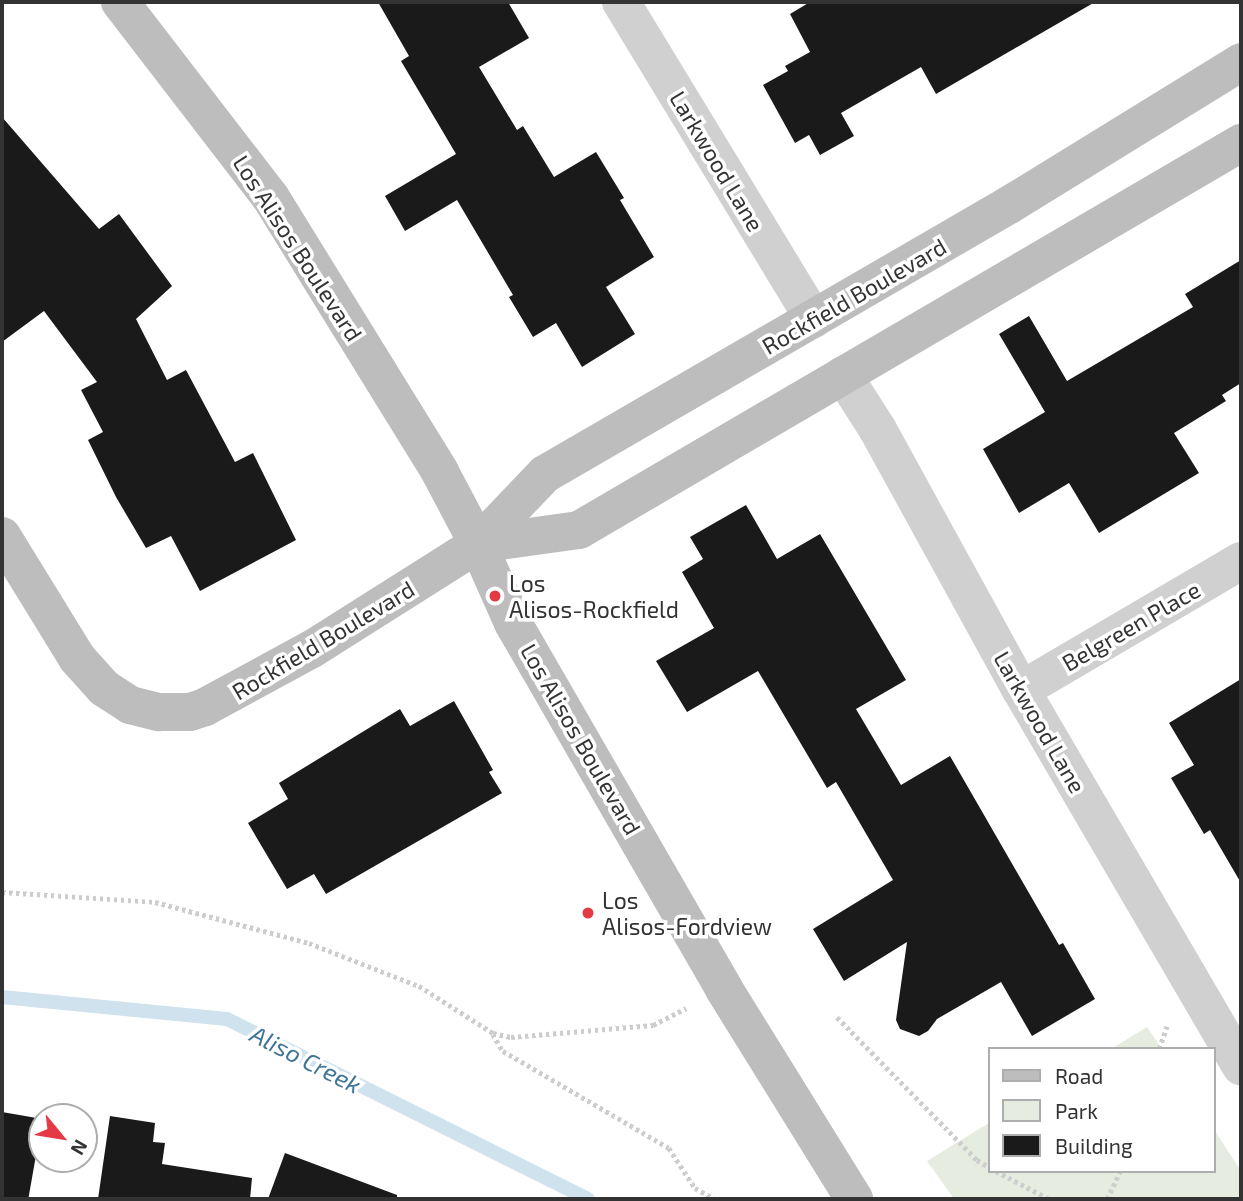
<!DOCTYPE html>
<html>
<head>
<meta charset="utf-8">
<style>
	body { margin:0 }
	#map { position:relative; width:1243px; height:1201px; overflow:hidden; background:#fff; font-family:"Exo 2",sans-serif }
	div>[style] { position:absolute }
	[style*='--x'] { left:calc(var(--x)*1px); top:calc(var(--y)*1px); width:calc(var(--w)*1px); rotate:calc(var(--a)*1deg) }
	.green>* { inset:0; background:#e6ecdf }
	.stream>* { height:14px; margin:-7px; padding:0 7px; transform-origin:7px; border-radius:7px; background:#cfe2ee }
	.building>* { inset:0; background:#1a1a1a; transform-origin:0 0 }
	.path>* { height:4.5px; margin-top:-2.25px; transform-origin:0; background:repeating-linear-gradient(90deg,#cdcdcd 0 3.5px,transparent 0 7px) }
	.street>* { height:38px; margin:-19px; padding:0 19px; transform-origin:19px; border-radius:19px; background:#d0d0d0 }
	.secondary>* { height:38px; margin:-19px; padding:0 19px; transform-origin:19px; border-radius:19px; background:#bdbdbd }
	.dots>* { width:19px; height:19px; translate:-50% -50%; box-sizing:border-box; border:4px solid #fff; border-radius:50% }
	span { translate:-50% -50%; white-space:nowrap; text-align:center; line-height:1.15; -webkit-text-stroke:7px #fff; paint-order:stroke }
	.street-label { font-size:23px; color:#333 }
	.poi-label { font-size:23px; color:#333 }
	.left { translate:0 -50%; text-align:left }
	.water-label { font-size:24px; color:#3f7597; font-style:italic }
	.frame { position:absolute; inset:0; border:4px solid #333; pointer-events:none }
	.legend { position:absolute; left:988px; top:1047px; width:228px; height:126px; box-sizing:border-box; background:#fff; border:2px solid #adadad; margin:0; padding:9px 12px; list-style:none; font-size:21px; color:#333 }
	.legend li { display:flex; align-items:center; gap:14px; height:35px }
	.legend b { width:35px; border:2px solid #adadad }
	.north { position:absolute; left:28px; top:1103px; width:70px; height:70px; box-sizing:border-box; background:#fff; border:2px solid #adadad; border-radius:50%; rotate:120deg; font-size:19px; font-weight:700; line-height:28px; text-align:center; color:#333 }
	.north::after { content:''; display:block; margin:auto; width:24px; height:32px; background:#e63946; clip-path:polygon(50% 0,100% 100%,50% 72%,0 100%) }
</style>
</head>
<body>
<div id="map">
	<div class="green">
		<i style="clip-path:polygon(1147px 1027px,1162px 1049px,1111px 1049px)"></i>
		<i style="clip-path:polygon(989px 1123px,989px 1171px,1213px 1171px,1213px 1128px,1241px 1171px,1241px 1199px,954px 1199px,927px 1161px)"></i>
	</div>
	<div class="stream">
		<i style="--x:2;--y:997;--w:226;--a:5.6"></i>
		<i style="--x:227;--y:1019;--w:403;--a:26.5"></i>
	</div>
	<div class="building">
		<i style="clip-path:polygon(378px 2px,508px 2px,529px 38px,479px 67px,517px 130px,523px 126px,554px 177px,596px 152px,624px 198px,620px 200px,654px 257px,606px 287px,635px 334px,582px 367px,556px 323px,533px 337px,509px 297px,513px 295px,457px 200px,405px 231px,385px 196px,456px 154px,401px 61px,409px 56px)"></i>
		<i style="clip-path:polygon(810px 2px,1095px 2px,936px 94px,921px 67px,841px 113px,854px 136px,820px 155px,809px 135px,795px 143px,763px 85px,788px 71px,785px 66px,810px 52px,790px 14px)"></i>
		<i style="clip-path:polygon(2px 117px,99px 229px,119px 214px,172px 286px,136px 319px,167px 380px,186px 370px,235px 462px,253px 453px,296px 540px,200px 591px,171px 536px,146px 548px,116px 497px,88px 440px,103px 432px,81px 390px,97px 382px,44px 311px,2px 342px)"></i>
		<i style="clip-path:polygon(1241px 260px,1241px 383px,1222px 395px,1226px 401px,1174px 433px,1199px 473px,1099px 533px,1069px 483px,1019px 513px,983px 449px,1045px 412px,999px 334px,1029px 316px,1067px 381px,1193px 307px,1185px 294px)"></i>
		<i style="clip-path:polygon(746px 505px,777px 559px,820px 534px,906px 680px,856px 709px,901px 785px,950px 756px,1059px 945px,1063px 943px,1095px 999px,1032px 1036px,1001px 982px,937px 1019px,928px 1031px,919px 1036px,900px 1029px,896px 1020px,907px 942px,844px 981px,813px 929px,893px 880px,836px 782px,827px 788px,758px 671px,687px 712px,656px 661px,714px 628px,682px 572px,703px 559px,690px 537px)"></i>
		<i style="clip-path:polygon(1241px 679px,1241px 883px,1210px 830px,1204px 834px,1171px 778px,1194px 765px,1169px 723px)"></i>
		<i style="clip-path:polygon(454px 701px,493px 770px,489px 772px,502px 793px,326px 894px,314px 874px,287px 889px,248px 823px,288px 799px,279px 783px,400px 709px,410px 726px)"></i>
		<i style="left:2px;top:1112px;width:41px;height:87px;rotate:10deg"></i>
		<i style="clip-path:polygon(110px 1116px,155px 1123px,153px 1142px,165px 1143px,162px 1164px,252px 1178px,250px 1199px,98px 1199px)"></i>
		<i style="clip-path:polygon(285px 1153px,397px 1195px,397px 1199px,268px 1199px)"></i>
	</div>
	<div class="path">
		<i style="--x:2;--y:892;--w:153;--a:3.7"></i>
		<i style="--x:155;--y:902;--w:159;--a:14.9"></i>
		<i style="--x:309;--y:943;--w:118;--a:21.4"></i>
		<i style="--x:419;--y:986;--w:88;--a:32.4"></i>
		<i style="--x:493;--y:1033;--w:18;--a:13"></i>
		<i style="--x:511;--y:1037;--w:143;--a:-4.8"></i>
		<i style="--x:653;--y:1025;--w:37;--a:-27"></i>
		<i style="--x:837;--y:1017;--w:200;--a:45.6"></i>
		<i style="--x:977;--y:1160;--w:14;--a:30"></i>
		<i style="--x:493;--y:1034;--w:20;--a:60"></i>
		<i style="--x:503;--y:1051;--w:192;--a:30.3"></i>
		<i style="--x:669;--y:1148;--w:48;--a:57"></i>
		<i style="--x:695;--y:1188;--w:23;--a:29"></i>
		<i style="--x:1159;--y:1049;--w:24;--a:-71"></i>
		<i style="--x:996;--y:1171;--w:60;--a:27.8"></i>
		<i style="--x:1107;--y:1199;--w:31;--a:-65"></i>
	</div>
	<div class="street">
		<i style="--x:621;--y:2;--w:371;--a:58.7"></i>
		<i style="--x:843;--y:375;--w:65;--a:57.5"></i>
		<i style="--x:878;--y:430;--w:297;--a:61.2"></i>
		<i style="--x:1021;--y:690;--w:436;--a:59.7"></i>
		<i style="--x:1021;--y:690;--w:255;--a:-30.4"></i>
	</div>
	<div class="secondary">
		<i style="--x:120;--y:2;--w:247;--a:52.4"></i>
		<i style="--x:271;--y:198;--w:322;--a:58.3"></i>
		<i style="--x:440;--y:472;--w:81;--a:62.2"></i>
		<i style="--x:478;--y:544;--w:86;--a:66.1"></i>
		<i style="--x:513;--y:623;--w:422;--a:60"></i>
		<i style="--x:724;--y:989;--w:247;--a:58.2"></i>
		<i style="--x:2;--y:536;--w:143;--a:58.4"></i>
		<i style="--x:77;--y:658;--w:40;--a:48"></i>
		<i style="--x:104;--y:688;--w:31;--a:33"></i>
		<i style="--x:130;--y:705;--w:30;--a:14"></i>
		<i style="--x:159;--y:712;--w:31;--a:0"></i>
		<i style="--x:190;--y:712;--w:16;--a:-18"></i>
		<i style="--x:205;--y:707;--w:122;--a:-28.5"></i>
		<i style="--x:312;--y:649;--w:196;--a:-32.3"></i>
		<i style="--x:478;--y:544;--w:97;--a:-46.3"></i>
		<i style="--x:545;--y:474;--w:536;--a:-30.1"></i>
		<i style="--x:1009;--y:205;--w:273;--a:-31.6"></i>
		<i style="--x:478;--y:544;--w:102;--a:-7.9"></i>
		<i style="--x:579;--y:530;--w:767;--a:-30.31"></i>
	</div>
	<div class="dots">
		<i style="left:495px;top:596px;background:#e63946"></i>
		<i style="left:588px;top:913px;background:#e63946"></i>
	</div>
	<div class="street-label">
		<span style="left:717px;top:161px;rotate:59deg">Larkwood Lane</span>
		<span style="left:298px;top:248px;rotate:57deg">Los Alisos Boulevard</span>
		<span style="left:854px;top:296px;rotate:-30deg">Rockfield Boulevard</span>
		<span style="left:1131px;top:626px;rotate:-30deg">Belgreen Place</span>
		<span style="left:323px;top:640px;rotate:-31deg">Rockfield Boulevard</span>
		<span style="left:1040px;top:722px;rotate:60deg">Larkwood Lane</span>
		<span style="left:581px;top:739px;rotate:60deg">Los Alisos Boulevard</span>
	</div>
	<div class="poi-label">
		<span class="left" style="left:509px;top:596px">Los<br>Alisos-Rockfield</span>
		<span class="left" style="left:602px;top:913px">Los<br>Alisos-Fordview</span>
	</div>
	<div class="water-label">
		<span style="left:306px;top:1059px;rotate:27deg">Aliso Creek</span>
	</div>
	<div class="frame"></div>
	<ul class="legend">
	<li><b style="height:9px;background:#bdbdbd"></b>Road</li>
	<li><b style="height:19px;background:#e6ecdf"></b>Park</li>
	<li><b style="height:19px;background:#1a1a1a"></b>Building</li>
	</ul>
	<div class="north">N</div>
</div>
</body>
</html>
